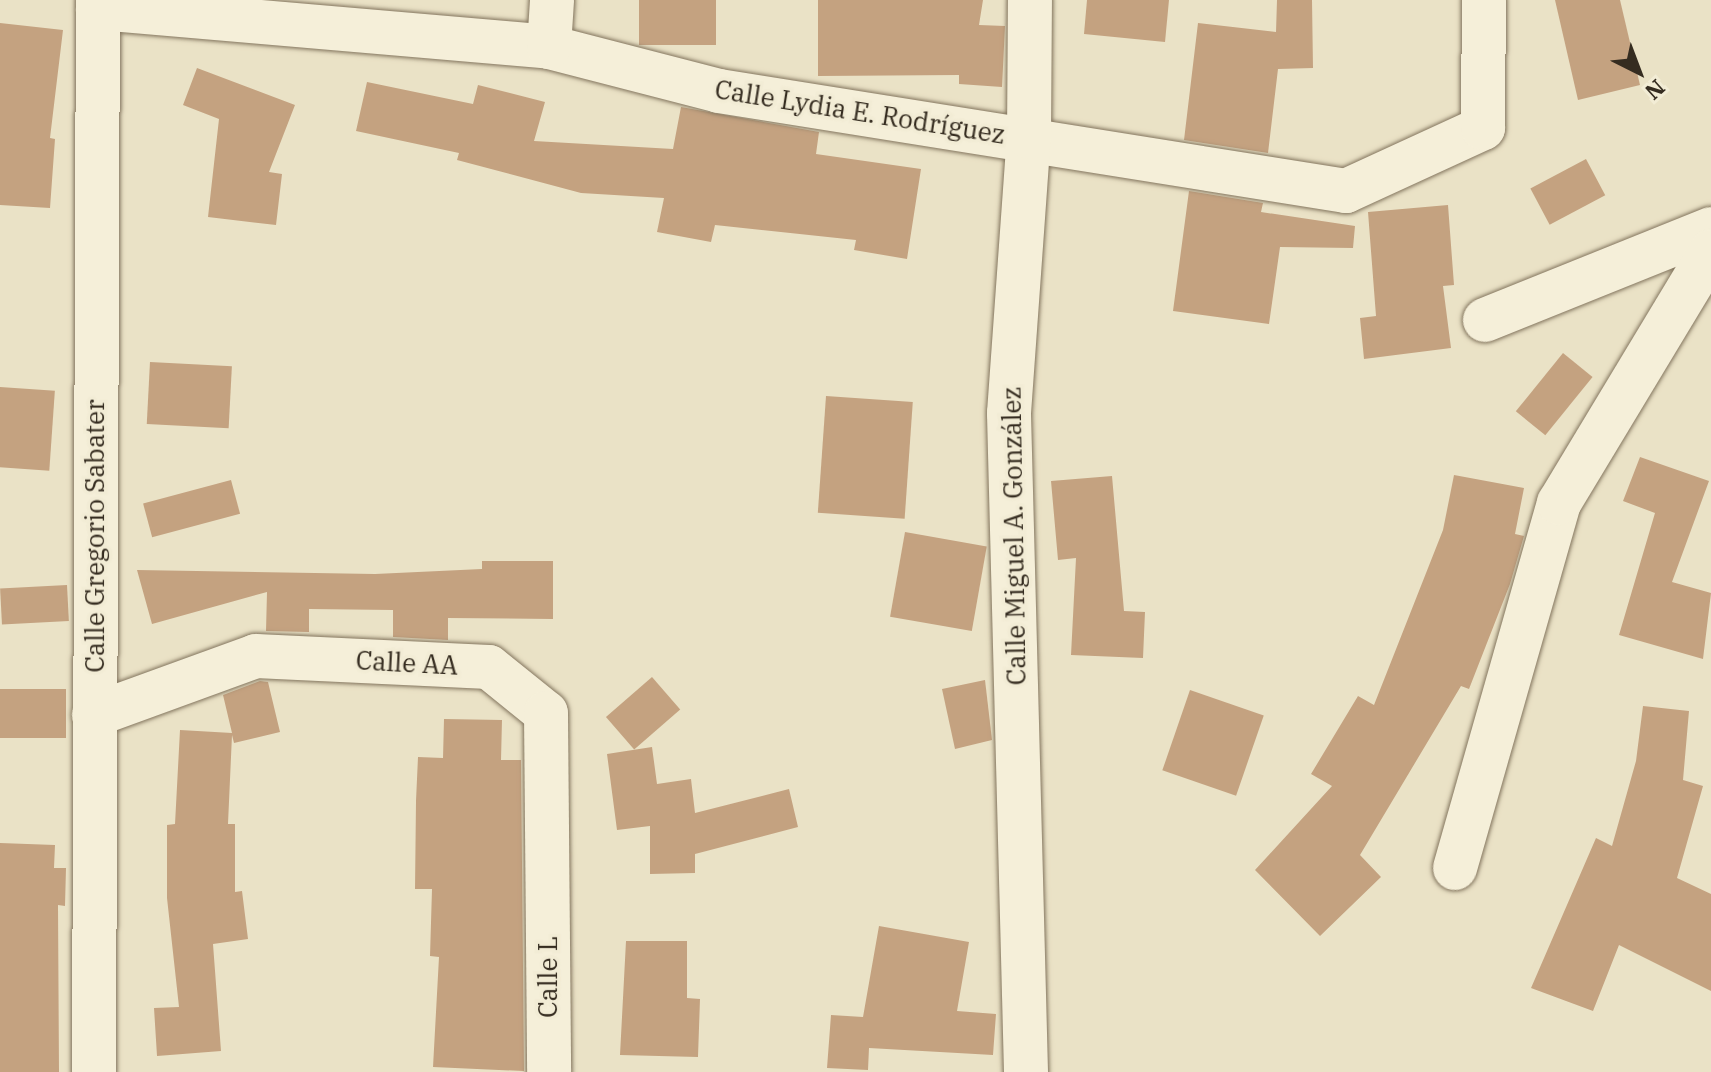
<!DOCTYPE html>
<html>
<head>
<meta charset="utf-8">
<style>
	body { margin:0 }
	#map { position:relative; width:1711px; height:1072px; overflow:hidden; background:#eae2c6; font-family:"IBM Plex Serif",serif }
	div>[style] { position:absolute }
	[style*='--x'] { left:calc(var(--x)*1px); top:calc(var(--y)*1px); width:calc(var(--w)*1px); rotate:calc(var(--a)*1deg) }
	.building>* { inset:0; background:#c4a280; transform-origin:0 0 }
	.roads { filter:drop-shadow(0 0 2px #83755e) drop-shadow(0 0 2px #83755e) }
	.street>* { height:44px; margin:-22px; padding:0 22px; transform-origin:22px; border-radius:22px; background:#f5efd9 }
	span { translate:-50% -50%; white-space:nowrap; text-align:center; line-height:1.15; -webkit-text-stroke:7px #f2ecd5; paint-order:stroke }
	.street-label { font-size:26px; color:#352c20 }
	.north { position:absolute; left:1599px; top:32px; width:80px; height:80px; -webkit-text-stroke:6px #f2ecd5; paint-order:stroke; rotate:138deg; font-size:22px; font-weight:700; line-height:32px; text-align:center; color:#352c20 }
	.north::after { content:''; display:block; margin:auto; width:28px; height:36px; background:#352c20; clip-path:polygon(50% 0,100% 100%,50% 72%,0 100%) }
</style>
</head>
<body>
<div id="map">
	<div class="building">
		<i style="left:639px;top:0;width:77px;height:45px"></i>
		<i style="clip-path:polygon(818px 0,983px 0,979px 25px,1005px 26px,1002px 87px,959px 84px,959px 75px,818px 76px)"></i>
		<i style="clip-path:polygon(1087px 0,1169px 0,1165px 42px,1084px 34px)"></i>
		<i style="clip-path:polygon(1277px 0,1312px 0,1313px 68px,1278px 69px,1268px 153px,1184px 140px,1198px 23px,1276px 32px)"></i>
		<i style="clip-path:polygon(1555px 0,1620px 0,1640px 85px,1578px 100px)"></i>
		<i style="clip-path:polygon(0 23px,63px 30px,50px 138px,55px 139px,50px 208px,0 205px)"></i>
		<i style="clip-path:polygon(197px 68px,295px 105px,269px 172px,282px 174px,276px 225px,208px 217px,219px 119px,183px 105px)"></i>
		<i style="clip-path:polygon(367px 82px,473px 104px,478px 85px,545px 102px,534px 141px,673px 149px,681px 107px,819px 132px,816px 154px,921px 169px,907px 259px,854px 250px,856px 240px,715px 225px,711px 242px,657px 232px,664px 198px,581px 193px,457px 160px,459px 153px,356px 131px)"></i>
		<i style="left:1586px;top:159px;width:41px;height:63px;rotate:62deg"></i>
		<i style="clip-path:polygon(1189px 191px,1263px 203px,1261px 212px,1355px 226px,1353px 248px,1280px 247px,1269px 324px,1173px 311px)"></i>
		<i style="clip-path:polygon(1448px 205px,1454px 285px,1443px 286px,1451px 348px,1364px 359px,1360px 318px,1376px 316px,1368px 212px)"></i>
		<i style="left:1563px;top:353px;width:38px;height:75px;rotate:39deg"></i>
		<i style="left:150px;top:362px;width:82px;height:62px;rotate:3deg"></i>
		<i style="left:0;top:387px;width:55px;height:80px;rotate:4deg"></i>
		<i style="left:826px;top:396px;width:87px;height:117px;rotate:4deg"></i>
		<i style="clip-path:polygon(1640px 457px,1709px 481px,1672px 582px,1711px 593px,1703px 659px,1619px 635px,1655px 513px,1623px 501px)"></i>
		<i style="clip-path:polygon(1454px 475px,1524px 488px,1515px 534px,1524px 536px,1510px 584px,1469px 689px,1461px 686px,1360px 855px,1381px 877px,1320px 936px,1255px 870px,1332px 786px,1311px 774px,1358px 696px,1374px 705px,1443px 530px)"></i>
		<i style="clip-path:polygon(1112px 476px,1124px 611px,1145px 612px,1143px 658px,1071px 655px,1076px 558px,1058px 560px,1051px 481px)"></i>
		<i style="left:231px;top:480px;width:35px;height:91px;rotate:75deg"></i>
		<i style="left:905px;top:532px;width:83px;height:86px;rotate:10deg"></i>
		<i style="clip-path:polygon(482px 561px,553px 561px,553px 619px,448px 618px,448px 640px,393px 637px,393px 610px,309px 609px,309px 632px,266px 631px,267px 592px,152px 624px,137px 570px,375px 574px,482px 569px)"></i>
		<i style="left:67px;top:585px;width:36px;height:67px;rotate:87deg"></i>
		<i style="left:652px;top:677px;width:43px;height:61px;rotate:49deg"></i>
		<i style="clip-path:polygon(985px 680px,992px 740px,955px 749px,942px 689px)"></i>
		<i style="clip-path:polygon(260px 681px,268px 682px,280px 732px,234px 743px,232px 735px,228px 824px,235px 824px,235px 892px,242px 891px,248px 939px,213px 944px,221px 1051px,157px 1056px,154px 1008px,179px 1007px,167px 898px,167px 825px,175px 824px,180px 730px,232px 733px,223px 695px)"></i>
		<i style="left:0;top:689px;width:66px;height:49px"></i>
		<i style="left:1190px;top:690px;width:78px;height:85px;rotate:19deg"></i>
		<i style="clip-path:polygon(1643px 706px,1689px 711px,1683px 780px,1703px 786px,1677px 878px,1711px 894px,1711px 991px,1619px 945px,1593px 1011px,1531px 988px,1596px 838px,1612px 846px,1636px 761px)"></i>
		<i style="clip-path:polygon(444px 719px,502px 720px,501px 760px,521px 760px,524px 1071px,433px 1067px,439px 957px,430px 956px,432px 889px,415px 889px,416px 801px,418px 757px,443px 758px)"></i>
		<i style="clip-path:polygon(652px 747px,657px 784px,691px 779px,695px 813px,789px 789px,798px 827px,695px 854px,695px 873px,650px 874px,650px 826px,617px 830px,607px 754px)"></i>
		<i style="clip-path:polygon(0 843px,55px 845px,54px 868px,66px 868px,65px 906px,58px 905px,59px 1072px,0 1072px)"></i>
		<i style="clip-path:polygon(879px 926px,969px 942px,957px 1011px,996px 1014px,993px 1055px,869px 1048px,868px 1070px,827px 1068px,831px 1015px,863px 1017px)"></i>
		<i style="clip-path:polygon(626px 941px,687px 941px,687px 998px,700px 999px,698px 1057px,620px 1055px)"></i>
	</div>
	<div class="roads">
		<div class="street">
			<i style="--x:98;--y:8;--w:453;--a:4.9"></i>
			<i style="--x:549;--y:47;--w:176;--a:14.5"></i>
			<i style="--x:719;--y:91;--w:635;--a:9.06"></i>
			<i style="--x:1346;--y:191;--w:151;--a:-24.7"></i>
			<i style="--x:1483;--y:128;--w:128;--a:-89.6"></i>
			<i style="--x:549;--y:47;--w:47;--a:-86.3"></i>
			<i style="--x:1485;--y:320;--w:244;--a:-21.9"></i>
			<i style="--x:94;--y:715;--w:172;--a:-20"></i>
			<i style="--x:256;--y:656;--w:233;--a:2.7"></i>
			<i style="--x:489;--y:667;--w:73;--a:38.9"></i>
			<i style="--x:546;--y:713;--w:359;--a:89.5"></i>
			<i style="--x:1455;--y:868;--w:380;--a:-74.1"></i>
			<i style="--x:1559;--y:503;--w:294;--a:-58.9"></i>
			<i style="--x:94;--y:1072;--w:1072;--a:-89.79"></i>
			<i style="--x:1026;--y:1072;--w:659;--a:-91.48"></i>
			<i style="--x:1009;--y:413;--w:277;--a:-85.9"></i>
			<i style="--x:1029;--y:137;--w:137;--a:-89.6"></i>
		</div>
	</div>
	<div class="street-label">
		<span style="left:860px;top:112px;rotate:9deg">Calle Lydia E. Rodríguez</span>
		<span style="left:95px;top:536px;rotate:-90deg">Calle Gregorio Sabater</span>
		<span style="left:1014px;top:536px;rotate:-91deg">Calle Miguel A. González</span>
		<span style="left:407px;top:663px;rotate:3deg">Calle AA</span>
		<span style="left:548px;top:977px;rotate:-90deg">Calle L</span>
	</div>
	<div class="north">N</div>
</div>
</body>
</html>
